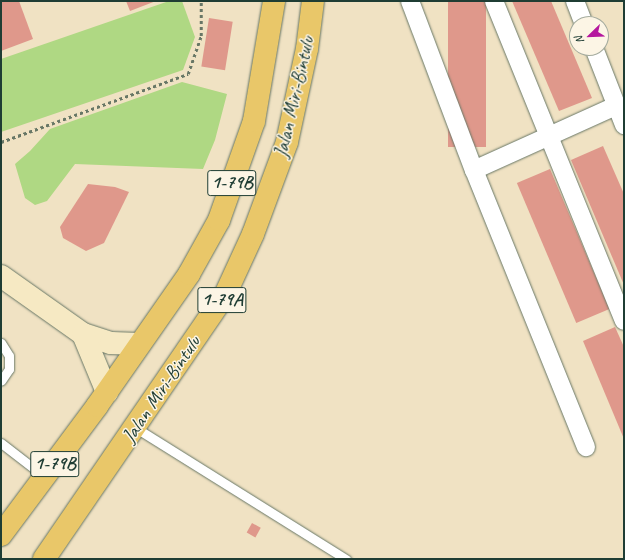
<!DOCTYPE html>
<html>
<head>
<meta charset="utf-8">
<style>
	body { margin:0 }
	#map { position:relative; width:625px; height:560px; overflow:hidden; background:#f0e2c3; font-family:Caveat,sans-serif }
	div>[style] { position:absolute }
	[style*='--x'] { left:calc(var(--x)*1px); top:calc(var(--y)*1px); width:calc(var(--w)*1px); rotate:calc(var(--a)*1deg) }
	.green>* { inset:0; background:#afd883 }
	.building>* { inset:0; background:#df988b; transform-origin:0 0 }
	.path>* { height:2.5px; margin-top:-1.25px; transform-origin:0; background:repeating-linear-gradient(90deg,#687766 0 3px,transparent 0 6px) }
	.roads { filter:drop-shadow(0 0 1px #687766) drop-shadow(0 0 1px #687766) }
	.lane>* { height:9px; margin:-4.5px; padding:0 4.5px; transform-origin:4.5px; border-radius:4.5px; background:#fff }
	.street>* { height:18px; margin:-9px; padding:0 9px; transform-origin:9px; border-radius:9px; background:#fff }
	.secondary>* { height:22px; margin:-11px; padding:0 11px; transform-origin:11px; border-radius:11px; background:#f6e9c3 }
	.highway>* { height:22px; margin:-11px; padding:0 11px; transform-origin:11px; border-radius:11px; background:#e9c769 }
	span { translate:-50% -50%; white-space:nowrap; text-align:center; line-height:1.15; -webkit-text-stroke:3px #fcf5e5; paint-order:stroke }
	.shield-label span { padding:1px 3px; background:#fcf5e5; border:1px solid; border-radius:3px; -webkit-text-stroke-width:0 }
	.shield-label { font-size:19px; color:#1f3d34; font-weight:700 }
	.street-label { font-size:20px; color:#1f3d34 }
	.frame { position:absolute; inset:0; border:2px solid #1f3d34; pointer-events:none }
	.north { position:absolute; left:569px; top:16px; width:40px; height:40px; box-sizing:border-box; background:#fcf5e5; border:1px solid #a4ab9e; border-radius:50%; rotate:247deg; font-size:11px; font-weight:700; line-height:16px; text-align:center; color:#1f3d34 }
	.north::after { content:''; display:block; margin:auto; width:14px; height:18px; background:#b5179e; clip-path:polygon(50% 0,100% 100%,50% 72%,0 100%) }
</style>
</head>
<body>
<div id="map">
	<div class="green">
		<i style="clip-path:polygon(169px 1px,182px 1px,195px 37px,183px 70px,1px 132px,1px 59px)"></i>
		<i style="clip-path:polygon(182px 82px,227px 94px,215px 140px,203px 169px,75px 164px,47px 201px,35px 205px,25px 198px,15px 164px,30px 151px,50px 129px)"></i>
	</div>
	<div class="building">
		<i style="clip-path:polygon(1px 1px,19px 1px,33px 39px,1px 51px)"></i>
		<i style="clip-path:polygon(126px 1px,156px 1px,130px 11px)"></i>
		<i style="left:448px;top:1px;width:38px;height:146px"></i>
		<i style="clip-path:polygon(512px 1px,551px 1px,592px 98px,559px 111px)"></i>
		<i style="left:209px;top:18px;width:24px;height:49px;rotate:9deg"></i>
		<i style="clip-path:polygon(603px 146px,624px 194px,624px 285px,571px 160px)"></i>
		<i style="left:550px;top:169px;width:152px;height:36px;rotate:67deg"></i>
		<i style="clip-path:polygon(88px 184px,115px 187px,129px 192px,104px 243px,86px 251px,63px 238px,60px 227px)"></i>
		<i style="clip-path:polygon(615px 327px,624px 347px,624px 439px,583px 341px)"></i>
		<i style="left:252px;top:523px;width:10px;height:11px;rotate:29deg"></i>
	</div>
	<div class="path">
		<i style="--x:1;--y:142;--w:199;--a:-20"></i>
		<i style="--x:188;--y:74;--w:40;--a:-71.1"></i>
		<i style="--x:201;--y:36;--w:35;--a:-90"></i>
	</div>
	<div class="roads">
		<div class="lane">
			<i style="--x:1;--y:343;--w:15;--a:58"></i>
			<i style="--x:9;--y:356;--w:13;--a:90"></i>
			<i style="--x:9;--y:369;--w:14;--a:124"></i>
			<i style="--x:136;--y:428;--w:248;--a:32"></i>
			<i style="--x:1;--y:443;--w:56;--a:37.7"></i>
		</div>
		<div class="street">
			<i style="--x:410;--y:1;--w:181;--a:69.3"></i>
			<i style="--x:474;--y:170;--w:299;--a:68"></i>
			<i style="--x:494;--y:1;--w:345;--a:67.9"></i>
			<i style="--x:575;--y:1;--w:25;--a:69"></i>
			<i style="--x:594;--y:48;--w:83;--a:68.7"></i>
			<i style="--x:474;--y:170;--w:156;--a:-24.3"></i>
		</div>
		<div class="secondary">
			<i style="--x:1;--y:276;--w:100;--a:35.3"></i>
			<i style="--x:83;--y:334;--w:29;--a:18"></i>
			<i style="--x:111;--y:343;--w:28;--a:2"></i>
			<i style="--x:83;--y:334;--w:63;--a:67.5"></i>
		</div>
		<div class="highway">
			<i style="--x:1;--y:535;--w:161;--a:-53.3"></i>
			<i style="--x:97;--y:406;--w:161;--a:-55.1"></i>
			<i style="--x:189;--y:274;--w:62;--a:-60.9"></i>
			<i style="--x:219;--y:220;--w:105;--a:-70.5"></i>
			<i style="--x:254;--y:121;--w:122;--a:-80.5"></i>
			<i style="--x:44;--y:559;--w:320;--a:-55.6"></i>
			<i style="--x:225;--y:295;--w:67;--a:-65.3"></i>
			<i style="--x:253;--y:234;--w:98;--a:-69.7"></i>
			<i style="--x:287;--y:142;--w:95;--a:-77.9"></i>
			<i style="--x:307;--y:49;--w:48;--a:-82.9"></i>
		</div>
	</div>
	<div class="shield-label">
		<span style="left:232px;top:183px">1-79B</span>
		<span style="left:222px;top:300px">1-79A</span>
		<span style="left:55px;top:464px">1-79B</span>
	</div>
	<div class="street-label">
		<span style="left:294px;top:97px;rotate:-77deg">Jalan Miri-Bintulu</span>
		<span style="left:161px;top:389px;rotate:-56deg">Jalan Miri-Bintulu</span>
	</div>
	<div class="frame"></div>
	<div class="north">N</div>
</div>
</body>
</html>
